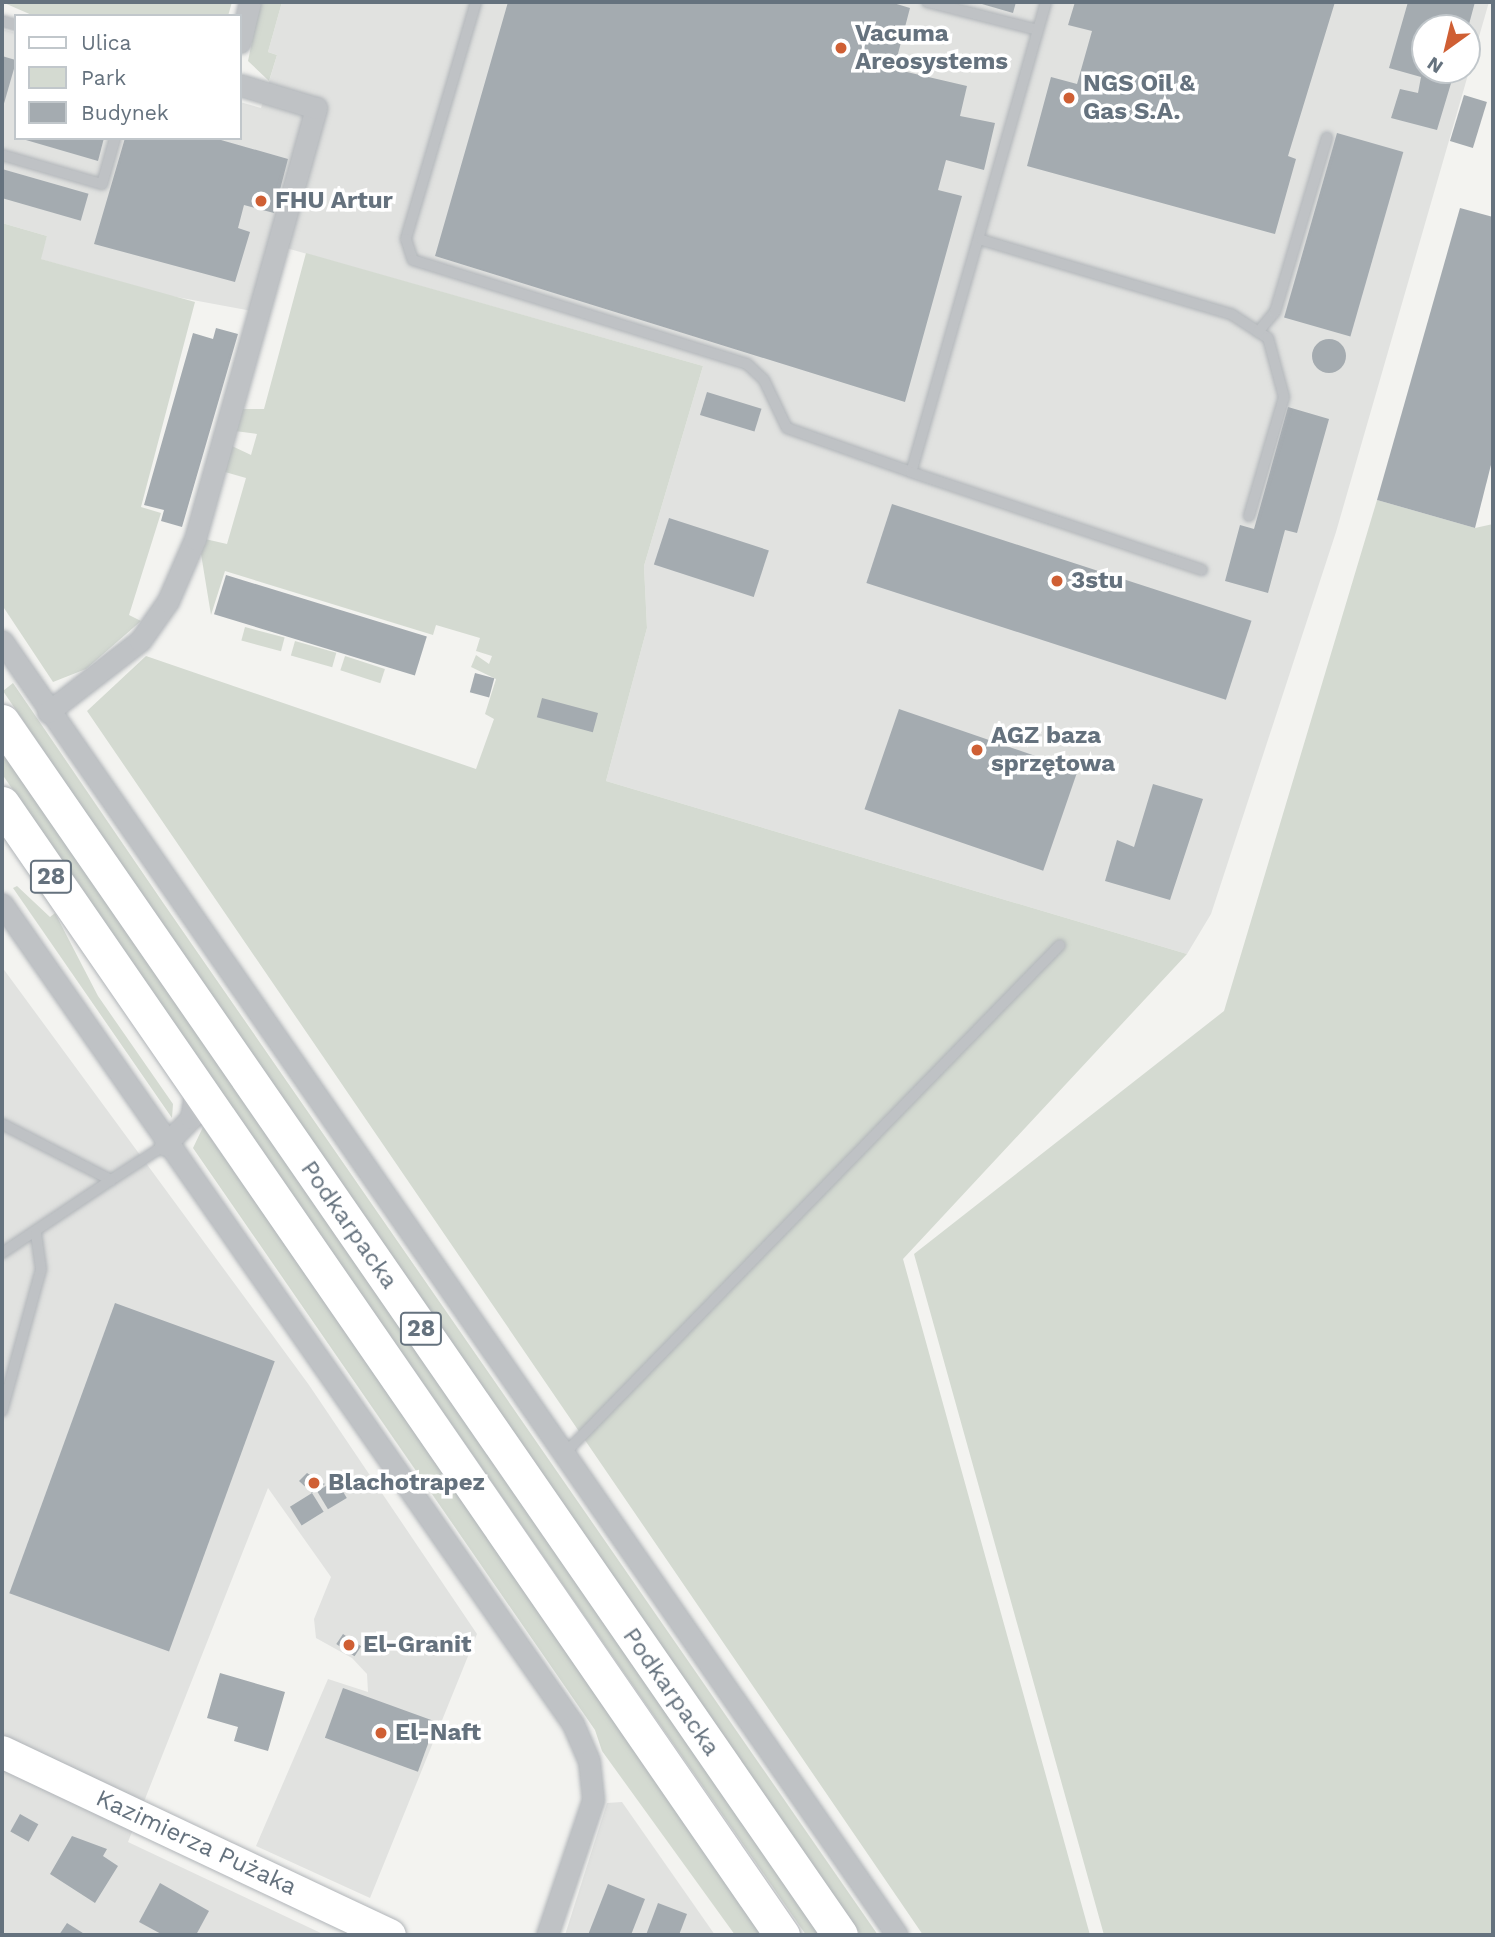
<!DOCTYPE html>
<html>
<head>
<meta charset="utf-8">
<style>
	body { margin:0 }
	#map { position:relative; width:1495px; height:1937px; overflow:hidden; background:#f3f3f0; font-family:"Work Sans",sans-serif }
	div>[style] { position:absolute }
	[style*='--x'] { left:calc(var(--x)*1px); top:calc(var(--y)*1px); width:calc(var(--w)*1px); rotate:calc(var(--a)*1deg) }
	.built>* { inset:0; background:#e1e2e0 }
	.green>* { inset:0; background:#d4dad1; transform-origin:0 0 }
	.building>* { inset:0; background:#a4abb0; transform-origin:0 0 }
	.round { border-radius:50% }
	.roads { filter:drop-shadow(0 0 2px #b1b5b9) drop-shadow(0 0 2px #b1b5b9) }
	.lane>* { height:10px; margin:-5px; padding:0 5px; transform-origin:5px; border-radius:5px; background:#bfc2c5 }
	.street>* { height:21px; margin:-10.5px; padding:0 10.5px; transform-origin:10.5px; border-radius:10.5px; background:#bfc2c5 }
	.secondary>* { height:32px; margin:-16px; padding:0 16px; transform-origin:16px; border-radius:16px; background:#fff }
	.primary>* { height:35px; margin:-17.5px; padding:0 17.5px; transform-origin:17.5px; border-radius:17.5px; background:#fff }
	.dots>* { width:19px; height:19px; translate:-50% -50%; box-sizing:border-box; border:4px solid #fff; border-radius:50% }
	span { translate:-50% -50%; white-space:nowrap; text-align:center; line-height:1.15; -webkit-text-stroke:7px #fff; paint-order:stroke }
	.shield-label span { padding:2px 5px; background:#fff; border:2px solid; border-radius:5px; -webkit-text-stroke-width:0 }
	.shield-label { font-size:23px; color:#65727e; font-weight:700 }
	.poi-label { font-size:24px; color:#65727e; font-weight:700 }
	.left { translate:0 -50%; text-align:left }
	.street-label { font-size:24px; color:#65727e }
	.frame { position:absolute; inset:0; border:4px solid #65727e; pointer-events:none }
	.legend { position:absolute; left:14px; top:14px; width:228px; height:126px; box-sizing:border-box; background:#fff; border:2px solid #c1c7cb; margin:0; padding:9px 12px; list-style:none; font-size:21px; color:#65727e }
	.legend li { display:flex; align-items:center; gap:14px; height:35px }
	.legend b { width:35px; border:2px solid #c1c7cb }
	.north { position:absolute; left:1411px; top:14px; width:70px; height:70px; box-sizing:border-box; background:#fff; border:2px solid #c1c7cb; border-radius:50%; rotate:214deg; font-size:19px; font-weight:700; line-height:28px; text-align:center; color:#65727e }
	.north::after { content:''; display:block; margin:auto; width:24px; height:32px; background:#cf5f34; clip-path:polygon(50% 0,100% 100%,50% 72%,0 100%) }
</style>
</head>
<body>
<div id="map">
	<div class="built">
		<i style="clip-path:polygon(evenodd,282px 2px,1489px 2px,1336px 532px,1211px 914px,1187px 954px,606px 781px,647px 628px,644px 566px,703px 366px,272px 244px,252px 311px,171px 296px,40px 259px,47px 236px,2px 223px,2px 29px,16px 33px,16px 138px,240px 138px,240px 102px,261px 108px,277px 55px,268px 52px,282px 2px,1425px 28px,1467px 28px,1467px 70px,1425px 70px,1425px 28px)"></i>
		<i style="clip-path:polygon(2px 967px,309px 1385px,477px 1634px,370px 1898px,256px 1846px,328px 1679px,368px 1692px,367px 1674px,352px 1658px,316px 1638px,314px 1619px,331px 1577px,268px 1488px,128px 1842px,325px 1935px,2px 1935px)"></i>
		<i style="clip-path:polygon(622px 1802px,715px 1935px,565px 1935px,607px 1803px)"></i>
	</div>
	<div class="green">
		<i style="clip-path:polygon(2px 2px,232px 2px,228px 16px,34px 16px)"></i>
		<i style="clip-path:polygon(260px 2px,282px 2px,268px 52px,277px 55px,269px 81px,248px 61px)"></i>
		<i style="clip-path:polygon(2px 223px,47px 236px,41px 259px,195px 302px,141px 507px,161px 513px,129px 615px,141px 621px,86px 669px,53px 682px,2px 605px)"></i>
		<i style="clip-path:polygon(306px 253px,703px 366px,644px 566px,647px 628px,606px 781px,1187px 954px,903px 1259px,1090px 1935px,923px 1935px,87px 711px,146px 656px,476px 769px,494px 719px,485px 714px,496px 679px,471px 667px,476px 655px,489px 664px,492px 656px,476px 651px,480px 638px,436px 625px,433px 635px,225px 571px,211px 615px,201px 554px,205px 539px,227px 544px,246px 478px,225px 472px,232px 446px,251px 455px,257px 434px,235px 431px,241px 409px,264px 409px)"></i>
		<i style="clip-path:polygon(1377px 500px,1475px 528px,1493px 524px,1493px 1935px,1104px 1935px,914px 1254px,1224px 1011px)"></i>
		<i style="left:245px;top:627px;width:41px;height:14px;rotate:15deg"></i>
		<i style="left:295px;top:641px;width:43px;height:15px;rotate:16deg"></i>
		<i style="left:345px;top:656px;width:42px;height:15px;rotate:18deg"></i>
		<i style="clip-path:polygon(13px 683px,164px 904px,878px 1935px,861px 1935px,181px 953px,3px 691px)"></i>
		<i style="clip-path:polygon(2px 751px,821px 1935px,806px 1935px,182px 1036px,2px 774px)"></i>
		<i style="clip-path:polygon(17px 886px,50px 917px,55px 913px,98px 996px,173px 1104px,172px 1118px,13px 888px)"></i>
		<i style="clip-path:polygon(203px 1127px,329px 1307px,763px 1935px,735px 1935px,602px 1751px,595px 1730px,193px 1148px)"></i>
	</div>
	<div class="building">
		<i style="clip-path:polygon(508px 2px,890px 2px,910px 8px,894px 69px,967px 86px,960px 116px,995px 123px,984px 170px,946px 160px,938px 190px,962px 196px,905px 402px,435px 256px)"></i>
		<i style="clip-path:polygon(975px 2px,1016px 2px,1013px 13px)"></i>
		<i style="clip-path:polygon(1075px 2px,1335px 2px,1288px 156px,1296px 159px,1275px 234px,1027px 166px,1051px 77px,1077px 84px,1092px 31px,1068px 25px)"></i>
		<i style="clip-path:polygon(1408px 2px,1475px 2px,1468px 28px,1425px 28px,1425px 70px,1455px 70px,1437px 130px,1391px 118px,1400px 89px,1418px 93px,1421px 77px,1389px 68px)"></i>
		<i style="left:2px;top:56px;width:15px;height:78px;rotate:16deg"></i>
		<i style="left:1464px;top:95px;width:24px;height:48px;rotate:17deg"></i>
		<i style="left:1337px;top:133px;width:69px;height:192px;rotate:16deg"></i>
		<i style="clip-path:polygon(19px 138px,104px 138px,98px 161px)"></i>
		<i style="clip-path:polygon(125px 138px,214px 138px,288px 159px,274px 213px,244px 205px,238px 228px,250px 232px,235px 282px,94px 244px)"></i>
		<i style="left:2px;top:169px;width:90px;height:28px;rotate:16deg"></i>
		<i style="clip-path:polygon(1460px 208px,1493px 217px,1493px 457px,1475px 528px,1377px 500px)"></i>
		<i style="clip-path:polygon(216px 328px,238px 334px,182px 527px,161px 521px,164px 510px,144px 505px,193px 333px,213px 339px)"></i>
		<i class="round" style="left:1312px;top:339px;width:34px;height:34px"></i>
		<i style="left:707px;top:392px;width:57px;height:24px;rotate:17deg"></i>
		<i style="clip-path:polygon(1288px 407px,1329px 419px,1297px 533px,1285px 530px,1268px 593px,1225px 581px,1240px 525px,1254px 529px)"></i>
		<i style="left:892px;top:504px;width:378px;height:83px;rotate:18deg"></i>
		<i style="left:669px;top:518px;width:105px;height:49px;rotate:18deg"></i>
		<i style="left:226px;top:575px;width:210px;height:41px;rotate:17deg"></i>
		<i style="left:475px;top:673px;width:20px;height:20px;rotate:15deg"></i>
		<i style="left:542px;top:698px;width:58px;height:20px;rotate:15deg"></i>
		<i style="left:899px;top:709px;width:189px;height:106px;rotate:19deg"></i>
		<i style="clip-path:polygon(1153px 784px,1203px 799px,1170px 900px,1105px 881px,1117px 840px,1134px 847px)"></i>
		<i style="left:115px;top:1303px;width:170px;height:309px;rotate:20deg"></i>
		<i style="clip-path:polygon(307px 1473px,325px 1484px,312px 1493px,299px 1481px)"></i>
		<i style="left:336px;top:1480px;width:21px;height:22px;rotate:59deg"></i>
		<i style="left:312px;top:1493px;width:22px;height:26px;rotate:58deg"></i>
		<i style="left:343px;top:1634px;width:22px;height:12px;rotate:34deg"></i>
		<i style="clip-path:polygon(220px 1673px,285px 1692px,268px 1751px,234px 1741px,238px 1727px,207px 1718px)"></i>
		<i style="left:343px;top:1688px;width:99px;height:53px;rotate:20deg"></i>
		<i style="left:20px;top:1814px;width:21px;height:20px;rotate:29deg"></i>
		<i style="clip-path:polygon(72px 1836px,107px 1849px,103px 1856px,118px 1866px,95px 1903px,50px 1874px)"></i>
		<i style="clip-path:polygon(160px 1883px,209px 1911px,196px 1935px,163px 1935px,139px 1922px)"></i>
		<i style="clip-path:polygon(608px 1884px,645px 1899px,631px 1935px,588px 1935px)"></i>
		<i style="clip-path:polygon(658px 1903px,687px 1914px,679px 1935px,646px 1935px)"></i>
		<i style="clip-path:polygon(67px 1923px,86px 1935px,59px 1935px)"></i>
	</div>
	<div class="roads">
		<div class="lane">
			<i style="--x:476;--y:2;--w:247;--a:106.5"></i>
			<i style="--x:406;--y:239;--w:22;--a:72"></i>
			<i style="--x:413;--y:260;--w:350;--a:17.3"></i>
			<i style="--x:747;--y:364;--w:23;--a:43"></i>
			<i style="--x:764;--y:380;--w:53;--a:64.4"></i>
			<i style="--x:787;--y:428;--w:132;--a:19.5"></i>
			<i style="--x:927;--y:2;--w:114;--a:14.2"></i>
			<i style="--x:1046;--y:2;--w:489;--a:106"></i>
			<i style="--x:911;--y:472;--w:307;--a:18.6"></i>
			<i style="--x:2;--y:21;--w:15;--a:16"></i>
			<i style="--x:2;--y:155;--w:104;--a:16.2"></i>
			<i style="--x:102;--y:184;--w:48;--a:-74.2"></i>
			<i style="--x:982;--y:240;--w:260;--a:16.6"></i>
			<i style="--x:1231;--y:314;--w:44;--a:33"></i>
			<i style="--x:1268;--y:338;--w:61;--a:74.8"></i>
			<i style="--x:1284;--y:397;--w:124;--a:106.4"></i>
			<i style="--x:1258;--y:332;--w:26;--a:-50"></i>
			<i style="--x:1275;--y:312;--w:182;--a:-73.4"></i>
			<i style="--x:2;--y:1124;--w:123;--a:27.2"></i>
			<i style="--x:111;--y:1180;--w:64;--a:-32.9"></i>
			<i style="--x:2;--y:1253;--w:131;--a:-33.8"></i>
			<i style="--x:2;--y:1411;--w:147;--a:-74.6"></i>
			<i style="--x:41;--y:1269;--w:36;--a:-98"></i>
			<i style="--x:565;--y:1453;--w:709;--a:-45.74"></i>
		</div>
		<div class="street">
			<i style="--x:240;--y:42;--w:41;--a:-76"></i>
			<i style="--x:2;--y:641;--w:1573;--a:55.33"></i>
			<i style="--x:48;--y:712;--w:116;--a:-37.7"></i>
			<i style="--x:140;--y:641;--w:49;--a:-55"></i>
			<i style="--x:168;--y:601;--w:68;--a:-66.5"></i>
			<i style="--x:195;--y:539;--w:448;--a:-74.3"></i>
			<i style="--x:316;--y:108;--w:79;--a:-163.2"></i>
			<i style="--x:2;--y:904;--w:999;--a:55.15"></i>
			<i style="--x:573;--y:1724;--w:40;--a:66.6"></i>
			<i style="--x:589;--y:1761;--w:39;--a:84"></i>
			<i style="--x:593;--y:1800;--w:143;--a:108.8"></i>
			<i style="--x:165;--y:1145;--w:37;--a:-46"></i>
			<i style="--x:191;--y:1118;--w:31;--a:-81"></i>
		</div>
		<div class="secondary">
			<i style="--x:2;--y:1752;--w:429;--a:25.3"></i>
		</div>
		<div class="primary">
			<i style="--x:2;--y:722;--w:1474;--a:55.36"></i>
			<i style="--x:2;--y:804;--w:1374;--a:55.41"></i>
		</div>
	</div>
	<div class="dots">
		<i style="left:841px;top:48px;background:#cf5f34"></i>
		<i style="left:1069px;top:98px;background:#cf5f34"></i>
		<i style="left:261px;top:201px;background:#cf5f34"></i>
		<i style="left:1057px;top:581px;background:#cf5f34"></i>
		<i style="left:977px;top:750px;background:#cf5f34"></i>
		<i style="left:314px;top:1483px;background:#cf5f34"></i>
		<i style="left:349px;top:1645px;background:#cf5f34"></i>
		<i style="left:381px;top:1733px;background:#cf5f34"></i>
	</div>
	<div class="shield-label">
		<span style="left:51px;top:877px">28</span>
		<span style="left:421px;top:1329px">28</span>
	</div>
	<div class="poi-label">
		<span class="left" style="left:855px;top:48px">Vacuma<br>Areosystems</span>
		<span class="left" style="left:1083px;top:98px">NGS Oil &amp;<br>Gas S.A.</span>
		<span class="left" style="left:275px;top:201px">FHU Artur</span>
		<span class="left" style="left:1071px;top:581px">3stu</span>
		<span class="left" style="left:991px;top:750px">AGZ baza<br>sprzętowa</span>
		<span class="left" style="left:328px;top:1483px">Blachotrapez</span>
		<span class="left" style="left:363px;top:1645px">El-Granit</span>
		<span class="left" style="left:395px;top:1733px">El-Naft</span>
	</div>
	<div class="street-label">
		<span style="left:349px;top:1225px;rotate:55deg">Podkarpacka</span>
		<span style="left:671px;top:1692px;rotate:55deg">Podkarpacka</span>
		<span style="left:196px;top:1843px;rotate:25deg">Kazimierza Pużaka</span>
	</div>
	<div class="frame"></div>
	<ul class="legend">
	<li><b style="height:9px;background:#fff"></b>Ulica</li>
	<li><b style="height:19px;background:#d4dad1"></b>Park</li>
	<li><b style="height:19px;background:#a4abb0"></b>Budynek</li>
	</ul>
	<div class="north">N</div>
</div>
</body>
</html>
